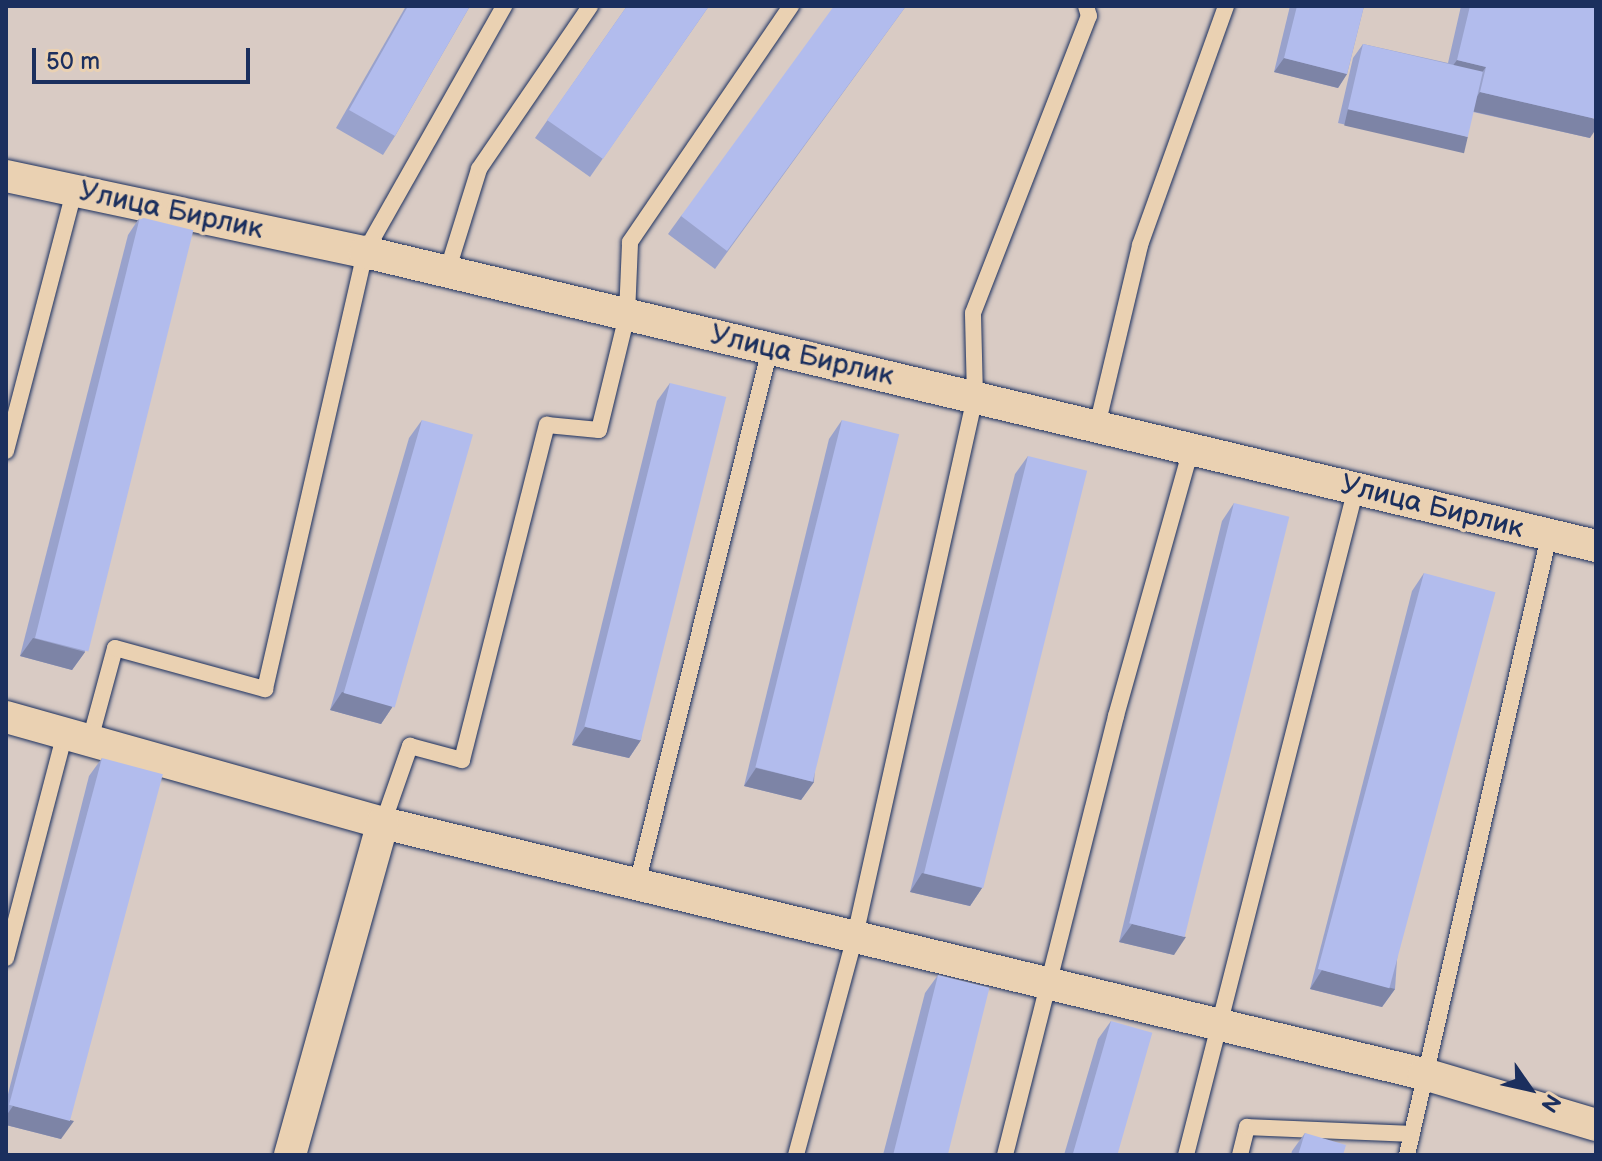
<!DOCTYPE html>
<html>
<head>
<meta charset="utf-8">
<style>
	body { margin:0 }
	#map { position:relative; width:1602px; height:1161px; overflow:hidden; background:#d9cbc4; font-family:"Balsamiq Sans",sans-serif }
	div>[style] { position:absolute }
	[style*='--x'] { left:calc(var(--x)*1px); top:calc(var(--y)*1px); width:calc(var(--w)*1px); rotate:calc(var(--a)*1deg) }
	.roads { filter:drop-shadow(0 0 2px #1b2f5e) drop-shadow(0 0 2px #1b2f5e) }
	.service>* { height:16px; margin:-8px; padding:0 8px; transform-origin:8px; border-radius:8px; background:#ead1b2 }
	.minor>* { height:32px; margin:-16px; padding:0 16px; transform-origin:16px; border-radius:16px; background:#ead1b2 }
	.wall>* { inset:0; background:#99a2cc }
	.shaded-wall>* { inset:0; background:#7d84a6; transform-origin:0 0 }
	.building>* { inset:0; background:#b2bced; transform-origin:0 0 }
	span { translate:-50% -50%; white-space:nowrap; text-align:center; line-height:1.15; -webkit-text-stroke:7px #ead1b2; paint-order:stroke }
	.street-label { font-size:28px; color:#1b2f5e }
	.frame { position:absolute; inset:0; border:8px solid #1b2f5e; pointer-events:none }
	.north { position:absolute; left:1490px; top:1049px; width:80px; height:80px; -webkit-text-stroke:6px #ead1b2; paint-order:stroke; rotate:124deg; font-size:22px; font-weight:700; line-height:32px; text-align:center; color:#1b2f5e }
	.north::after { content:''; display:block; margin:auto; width:28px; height:36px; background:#1b2f5e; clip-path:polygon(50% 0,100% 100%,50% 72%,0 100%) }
	.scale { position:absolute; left:32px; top:48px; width:218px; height:36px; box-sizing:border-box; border:4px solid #1b2f5e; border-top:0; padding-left:10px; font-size:24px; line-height:28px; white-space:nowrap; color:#1b2f5e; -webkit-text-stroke:6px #ead1b2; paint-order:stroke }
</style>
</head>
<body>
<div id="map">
	<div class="roads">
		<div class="service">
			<i style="--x:447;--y:272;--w:108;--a:-72.7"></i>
			<i style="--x:479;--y:169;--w:197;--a:-55.7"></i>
			<i style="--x:1097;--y:426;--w:186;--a:-76.6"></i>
			<i style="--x:1140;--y:245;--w:254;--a:-70.2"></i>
			<i style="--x:6;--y:451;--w:269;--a:-75.3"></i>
			<i style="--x:90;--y:740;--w:95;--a:-74.8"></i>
			<i style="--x:115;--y:648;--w:156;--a:15.3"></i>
			<i style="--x:265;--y:689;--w:448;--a:-77.1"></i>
			<i style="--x:365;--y:252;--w:283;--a:-60.5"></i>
			<i style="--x:383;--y:823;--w:82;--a:-70.7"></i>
			<i style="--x:410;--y:746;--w:54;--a:15.1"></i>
			<i style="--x:462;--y:760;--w:346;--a:-75.8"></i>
			<i style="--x:547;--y:425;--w:52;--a:5.5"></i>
			<i style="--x:599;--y:430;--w:118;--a:-76.3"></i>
			<i style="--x:627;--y:315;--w:73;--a:-87.6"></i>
			<i style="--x:630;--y:242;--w:286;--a:-55.7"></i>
			<i style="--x:637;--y:884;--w:551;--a:-76.04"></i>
			<i style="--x:6;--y:958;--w:233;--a:-75.3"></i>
			<i style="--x:796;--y:1155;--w:227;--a:-74.9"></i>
			<i style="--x:855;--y:936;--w:552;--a:-77.45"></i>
			<i style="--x:975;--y:397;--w:84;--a:-91.4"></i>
			<i style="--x:973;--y:313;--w:319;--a:-68.7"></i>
			<i style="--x:1089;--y:16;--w:10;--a:-107"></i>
			<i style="--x:1005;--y:1155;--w:453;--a:-75.8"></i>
			<i style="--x:1116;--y:716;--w:277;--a:-74.3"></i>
			<i style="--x:1186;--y:1155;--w:688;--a:-75.7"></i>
			<i style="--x:1240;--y:1155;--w:29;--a:-76"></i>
			<i style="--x:1247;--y:1127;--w:165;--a:2.4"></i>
			<i style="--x:1407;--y:1155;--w:635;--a:-77.08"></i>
		</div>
		<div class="minor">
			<i style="--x:6;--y:176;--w:367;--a:12"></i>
			<i style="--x:365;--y:252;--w:1266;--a:13.43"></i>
			<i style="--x:6;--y:717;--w:392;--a:15.7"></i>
			<i style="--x:383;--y:823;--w:1071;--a:13.56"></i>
			<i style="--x:1424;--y:1074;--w:179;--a:16.5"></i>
			<i style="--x:290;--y:1155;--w:345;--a:-74.4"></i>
		</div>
	</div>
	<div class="wall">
		<i style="clip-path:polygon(406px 6px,470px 6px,395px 136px,383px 155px,336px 128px)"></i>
		<i style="clip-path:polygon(627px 6px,709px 6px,590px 177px,535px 138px)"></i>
		<i style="clip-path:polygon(906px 6px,715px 269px,668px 234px,681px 216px)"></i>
		<i style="clip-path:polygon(1290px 6px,1364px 6px,1347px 74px,1338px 88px,1274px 72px)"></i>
		<i style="clip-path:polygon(1461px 6px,1596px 6px,1590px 138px,1473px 112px,1458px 151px,1338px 123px,1353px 58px,1363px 44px,1448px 63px)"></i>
		<i style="clip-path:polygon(140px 217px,85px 652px,72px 670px,20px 656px,128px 235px)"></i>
		<i style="clip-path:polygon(670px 383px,641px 740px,629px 758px,572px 745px,657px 401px)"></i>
		<i style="clip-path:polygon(422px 420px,393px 706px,381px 724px,330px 710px,409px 438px)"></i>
		<i style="clip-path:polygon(842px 420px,814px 782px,801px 800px,744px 786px,829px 439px)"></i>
		<i style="clip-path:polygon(1028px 456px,982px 888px,970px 906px,910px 892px,1015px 474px)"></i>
		<i style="clip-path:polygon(1234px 503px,1174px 955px,1119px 942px,1222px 521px)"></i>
		<i style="clip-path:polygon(1424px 573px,1395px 989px,1382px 1007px,1310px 989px,1412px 591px)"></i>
		<i style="clip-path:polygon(102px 758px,61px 1139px,6px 1125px,6px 1102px,89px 776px)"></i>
		<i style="clip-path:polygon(938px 975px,945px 1155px,883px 1155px,925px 993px)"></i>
		<i style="clip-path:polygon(1111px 1021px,1116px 1155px,1064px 1155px,1098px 1039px)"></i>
		<i style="clip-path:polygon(1305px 1133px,1343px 1155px,1291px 1155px,1292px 1151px)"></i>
	</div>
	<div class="shaded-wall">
		<i style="clip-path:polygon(1284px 58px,1347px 74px,1338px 88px,1274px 72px)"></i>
		<i style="clip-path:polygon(1457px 60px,1486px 67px,1473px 85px,1444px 78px)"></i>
		<i style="clip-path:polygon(1480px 92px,1596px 119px,1596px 129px,1590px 138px,1467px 110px)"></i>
		<i style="left:1348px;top:109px;width:123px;height:17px;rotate:13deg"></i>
		<i style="clip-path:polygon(33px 638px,85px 652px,72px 670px,20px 656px)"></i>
		<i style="clip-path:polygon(342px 692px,393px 706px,381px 724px,330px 710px)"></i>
		<i style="clip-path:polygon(585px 727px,641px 740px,629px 758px,572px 745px)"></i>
		<i style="clip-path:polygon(756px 768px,814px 782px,801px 800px,744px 786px)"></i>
		<i style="clip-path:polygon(922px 873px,982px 888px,970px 906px,910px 892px)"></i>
		<i style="clip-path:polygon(1132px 924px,1186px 937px,1174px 955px,1119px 942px)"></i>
		<i style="clip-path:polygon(1322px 970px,1395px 989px,1382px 1007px,1310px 989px)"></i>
		<i style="clip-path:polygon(13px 1106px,74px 1121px,61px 1139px,6px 1125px,6px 1116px)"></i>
	</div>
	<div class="building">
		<i style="clip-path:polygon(408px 6px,470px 6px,395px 136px,349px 110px)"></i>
		<i style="clip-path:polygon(627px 6px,709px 6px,603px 159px,547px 120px)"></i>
		<i style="clip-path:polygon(834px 6px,906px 6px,727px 251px,681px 216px)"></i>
		<i style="clip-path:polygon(1297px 6px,1364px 6px,1347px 74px,1284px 58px)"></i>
		<i style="clip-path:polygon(1470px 6px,1596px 6px,1596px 119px,1480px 92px,1486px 67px,1457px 60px)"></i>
		<i style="left:1363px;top:44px;width:123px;height:67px;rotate:13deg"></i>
		<i style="left:140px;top:217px;width:55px;height:434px;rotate:14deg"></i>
		<i style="left:670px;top:383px;width:58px;height:354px;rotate:14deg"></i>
		<i style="left:422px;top:420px;width:53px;height:284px;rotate:16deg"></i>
		<i style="left:842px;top:420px;width:59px;height:358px;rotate:14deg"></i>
		<i style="left:1028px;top:456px;width:61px;height:430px;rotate:14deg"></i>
		<i style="left:1234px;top:503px;width:57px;height:433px;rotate:14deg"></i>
		<i style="left:1424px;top:573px;width:74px;height:410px;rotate:15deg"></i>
		<i style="left:102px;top:758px;width:63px;height:359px;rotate:15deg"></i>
		<i style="left:938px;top:975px;width:53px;height:186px;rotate:14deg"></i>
		<i style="left:1111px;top:1021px;width:43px;height:140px;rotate:16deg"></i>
		<i style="clip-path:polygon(1305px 1133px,1346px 1145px,1343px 1155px,1298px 1155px)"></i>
	</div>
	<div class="street-label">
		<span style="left:171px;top:211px;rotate:12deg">Улица Бирлик</span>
		<span style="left:802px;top:356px;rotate:13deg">Улица Бирлик</span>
		<span style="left:1432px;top:507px;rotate:14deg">Улица Бирлик</span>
	</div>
	<div class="frame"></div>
	<div class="north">N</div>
	<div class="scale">50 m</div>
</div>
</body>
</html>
